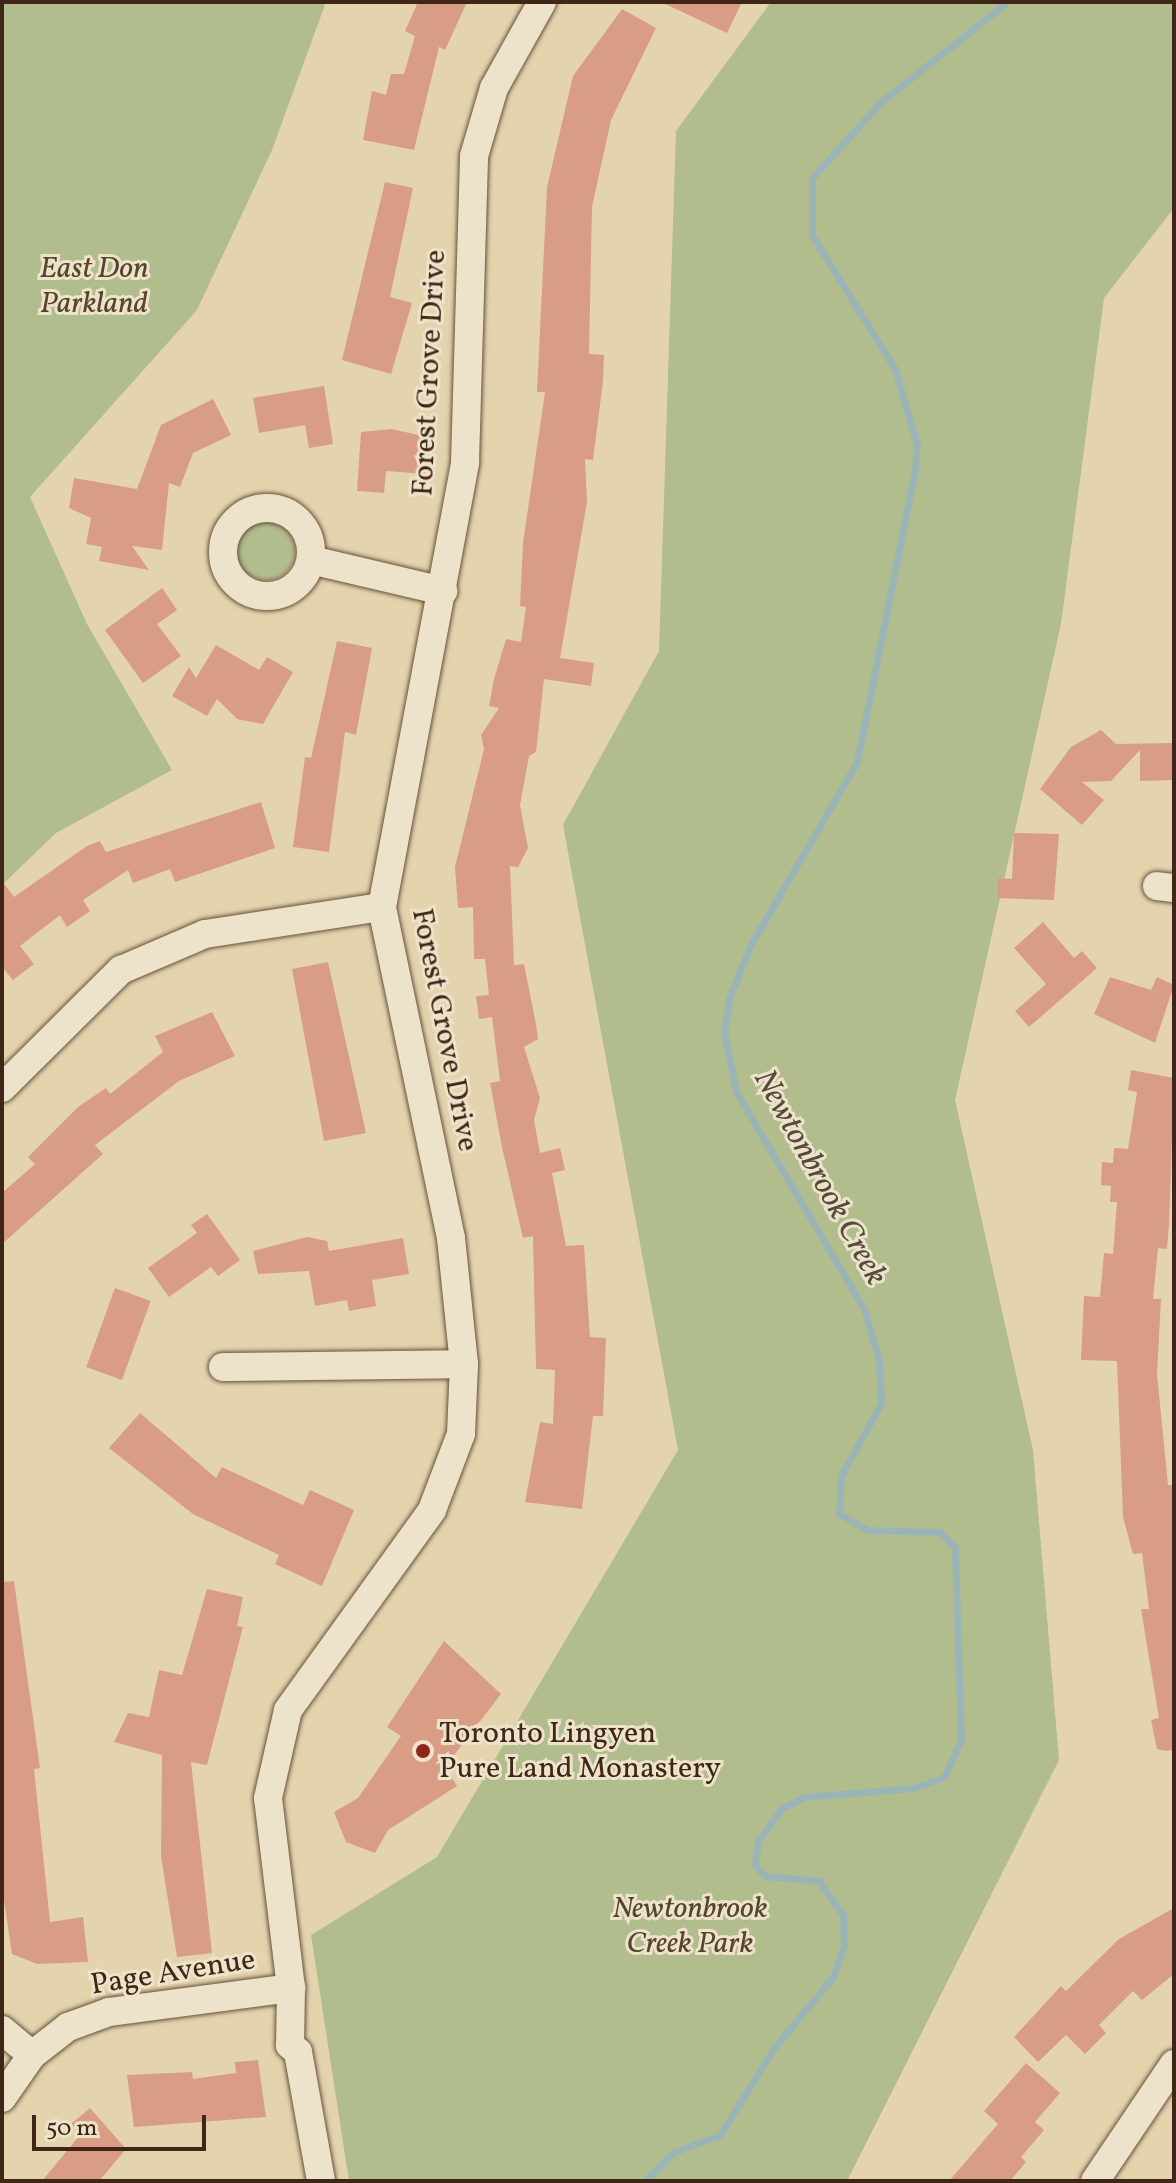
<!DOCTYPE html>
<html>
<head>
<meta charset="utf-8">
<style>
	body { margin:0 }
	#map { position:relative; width:1176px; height:2183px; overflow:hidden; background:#e4d4ad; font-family:Vollkorn,serif }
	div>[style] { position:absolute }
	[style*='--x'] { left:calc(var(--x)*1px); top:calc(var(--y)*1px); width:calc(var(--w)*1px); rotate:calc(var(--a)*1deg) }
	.green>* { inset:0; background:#b1bd8c }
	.round { border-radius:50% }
	.stream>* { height:7px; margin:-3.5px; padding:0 3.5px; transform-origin:3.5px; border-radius:3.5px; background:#9bb5b6 }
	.building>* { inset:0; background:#d99d85; transform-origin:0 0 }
	.roads { filter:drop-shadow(0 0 2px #68523c) drop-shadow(0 0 2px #68523c) }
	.street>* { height:28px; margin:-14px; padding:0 14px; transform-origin:14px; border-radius:14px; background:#ede3ca }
	.street>.ring { margin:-14px; padding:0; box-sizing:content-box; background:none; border:28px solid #ede3ca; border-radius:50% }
	.dots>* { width:22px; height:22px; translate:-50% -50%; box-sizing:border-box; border:4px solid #ede3ca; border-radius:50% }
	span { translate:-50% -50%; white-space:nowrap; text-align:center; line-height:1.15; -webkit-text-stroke:6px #ede3ca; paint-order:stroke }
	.park-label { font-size:30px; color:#56442e; font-style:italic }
	.street-label { font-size:30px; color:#3f2616 }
	.poi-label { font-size:30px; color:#3f2616 }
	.left { translate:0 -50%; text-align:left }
	.water-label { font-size:32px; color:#564a3e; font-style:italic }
	.frame { position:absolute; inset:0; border:4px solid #3f2616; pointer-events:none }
	.scale { position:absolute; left:32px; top:2115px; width:174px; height:36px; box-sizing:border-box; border:4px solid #3f2616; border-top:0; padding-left:10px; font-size:24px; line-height:28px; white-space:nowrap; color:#3f2616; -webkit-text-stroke:6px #ede3ca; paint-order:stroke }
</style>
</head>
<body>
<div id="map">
	<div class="green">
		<i style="clip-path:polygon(2px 2px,326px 2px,272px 150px,197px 310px,30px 497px,87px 624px,172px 770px,56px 833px,2px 885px)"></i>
		<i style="clip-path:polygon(771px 2px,1174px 2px,1174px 208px,1104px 298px,1061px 624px,955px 1100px,1033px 1450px,1059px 1760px,847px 2181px,349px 2181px,311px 1935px,437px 1857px,678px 1450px,563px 825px,659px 651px,676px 131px)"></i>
		<i class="round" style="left:237px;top:522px;width:58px;height:58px"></i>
	</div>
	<div class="stream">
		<i style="--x:645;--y:2181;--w:41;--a:-45"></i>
		<i style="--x:674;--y:2152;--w:49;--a:-20.3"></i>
		<i style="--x:720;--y:2135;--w:102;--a:-58.2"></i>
		<i style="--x:774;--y:2048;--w:92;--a:-50.3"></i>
		<i style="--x:833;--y:1977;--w:34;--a:-71"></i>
		<i style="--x:844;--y:1945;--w:30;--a:-92"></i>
		<i style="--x:843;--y:1915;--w:42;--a:-125.2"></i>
		<i style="--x:819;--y:1881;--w:54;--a:-174.7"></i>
		<i style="--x:765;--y:1876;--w:15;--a:-132"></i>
		<i style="--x:755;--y:1865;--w:24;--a:-83"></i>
		<i style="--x:758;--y:1841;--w:41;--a:-54"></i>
		<i style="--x:782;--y:1808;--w:25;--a:-26"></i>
		<i style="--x:805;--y:1797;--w:109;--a:-4.7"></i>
		<i style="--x:914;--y:1788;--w:32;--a:-20"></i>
		<i style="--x:944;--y:1777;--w:40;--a:-65"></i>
		<i style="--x:961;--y:1741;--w:194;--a:-91.8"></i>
		<i style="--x:955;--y:1547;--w:21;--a:-135"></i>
		<i style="--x:940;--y:1532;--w:72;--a:-178.4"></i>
		<i style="--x:868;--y:1530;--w:33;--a:-151"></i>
		<i style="--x:839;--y:1514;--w:38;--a:-87"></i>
		<i style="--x:841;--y:1476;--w:83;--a:-61.3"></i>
		<i style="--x:881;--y:1403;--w:43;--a:-92.7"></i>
		<i style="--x:879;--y:1360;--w:53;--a:-106.4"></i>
		<i style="--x:864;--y:1309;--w:252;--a:-120.5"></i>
		<i style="--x:736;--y:1092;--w:61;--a:-101.3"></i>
		<i style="--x:724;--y:1032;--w:36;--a:-81"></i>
		<i style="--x:730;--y:996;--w:56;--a:-68"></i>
		<i style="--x:751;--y:944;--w:211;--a:-59.8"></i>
		<i style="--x:857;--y:762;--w:300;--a:-78.8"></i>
		<i style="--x:915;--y:468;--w:23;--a:-85"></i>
		<i style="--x:917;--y:445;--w:79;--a:-106.1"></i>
		<i style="--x:895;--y:369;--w:158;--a:-121.8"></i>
		<i style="--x:812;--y:235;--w:57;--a:-90"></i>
		<i style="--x:812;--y:178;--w:103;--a:-47.8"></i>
		<i style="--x:881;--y:102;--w:161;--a:-38.4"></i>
	</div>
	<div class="building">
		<i style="clip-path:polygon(418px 2px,467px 2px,445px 50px,439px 47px,414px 150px,363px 140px,372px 91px,386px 95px,391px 74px,404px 74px,415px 36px,405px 31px)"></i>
		<i style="clip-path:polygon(661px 2px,742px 2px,727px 33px)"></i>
		<i style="clip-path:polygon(622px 9px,656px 28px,611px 120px,592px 207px,589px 354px,604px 355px,603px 381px,593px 460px,585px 459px,587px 502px,560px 658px,594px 663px,591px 686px,544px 679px,536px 752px,529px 756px,520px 805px,528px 848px,518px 867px,510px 866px,514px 965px,524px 964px,536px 1024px,538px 1039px,524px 1047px,540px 1098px,534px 1120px,540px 1153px,560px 1148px,565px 1170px,552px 1173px,566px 1246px,584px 1245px,590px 1337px,606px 1338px,603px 1416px,593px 1416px,582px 1509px,525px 1502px,540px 1422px,553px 1424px,555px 1370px,536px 1369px,533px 1236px,523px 1238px,502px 1147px,490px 1083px,500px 1081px,492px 1017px,479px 1019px,476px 996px,489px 995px,485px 959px,474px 959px,473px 907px,458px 908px,455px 867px,484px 749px,481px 735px,499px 708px,489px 706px,494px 679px,506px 639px,521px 642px,526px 607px,520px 606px,523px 543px,545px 392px,537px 392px,547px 187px,573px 76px)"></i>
		<i style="clip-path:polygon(385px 182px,413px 188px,390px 297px,412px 303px,391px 374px,342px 360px)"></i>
		<i style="clip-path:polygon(324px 386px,333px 444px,309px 448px,305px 425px,259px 433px,253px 398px)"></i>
		<i style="clip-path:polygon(213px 399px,231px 435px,193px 453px,180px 487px,169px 483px,162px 550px,132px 546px,149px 570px,99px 561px,102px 547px,86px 544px,91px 518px,69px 508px,74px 478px,137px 489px,161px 425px)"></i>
		<i style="clip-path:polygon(392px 429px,427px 437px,425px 474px,386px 471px,384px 493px,357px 491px,361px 432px)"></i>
		<i style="clip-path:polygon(162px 588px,177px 610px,157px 624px,181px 656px,143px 683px,105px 630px)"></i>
		<i style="clip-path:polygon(337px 641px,372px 648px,356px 735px,345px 732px,329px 852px,293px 847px,305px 757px,311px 758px)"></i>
		<i style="clip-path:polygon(216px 645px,259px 670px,267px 657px,293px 672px,263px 724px,237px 719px,217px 699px,207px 716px,172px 696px,189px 667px,196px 678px)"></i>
		<i style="clip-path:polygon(1101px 730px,1116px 744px,1174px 743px,1174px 780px,1140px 781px,1140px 750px,1111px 781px,1082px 782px,1104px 800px,1082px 825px,1040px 789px,1071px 747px)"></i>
		<i style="clip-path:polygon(261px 802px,275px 848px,175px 882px,170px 869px,133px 883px,128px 870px,83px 900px,90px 911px,67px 927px,60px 915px,20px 946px,34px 964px,13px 980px,2px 967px,2px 881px,14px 897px,87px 846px,100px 841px,106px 852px)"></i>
		<i style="clip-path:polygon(1014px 833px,1059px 834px,1054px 900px,998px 898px,998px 878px,1012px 879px)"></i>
		<i style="clip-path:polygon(1043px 922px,1074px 958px,1082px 951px,1097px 968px,1029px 1027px,1015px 1011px,1046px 984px,1014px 948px)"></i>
		<i style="clip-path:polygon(328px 962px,366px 1133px,324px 1141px,292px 969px)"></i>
		<i style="clip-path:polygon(1110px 977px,1151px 990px,1157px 977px,1174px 985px,1155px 1043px,1094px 1014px)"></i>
		<i style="clip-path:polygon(212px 1012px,235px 1056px,179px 1081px,95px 1145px,103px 1154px,2px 1244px,2px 1193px,35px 1164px,28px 1157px,78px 1107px,106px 1088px,110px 1094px,163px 1052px,155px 1036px)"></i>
		<i style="clip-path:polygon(1131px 1070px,1174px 1078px,1169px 1224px,1167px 1249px,1158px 1248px,1153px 1299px,1161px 1299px,1157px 1374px,1168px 1485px,1174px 1485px,1174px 1750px,1166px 1751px,1157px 1749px,1151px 1720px,1159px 1718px,1141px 1609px,1149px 1609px,1142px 1553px,1133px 1554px,1123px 1517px,1117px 1361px,1081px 1360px,1084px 1296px,1100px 1297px,1104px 1253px,1113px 1254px,1117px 1202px,1110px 1202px,1111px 1186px,1101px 1185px,1102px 1162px,1113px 1163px,1114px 1148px,1128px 1149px,1137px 1092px,1128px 1090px)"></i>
		<i style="clip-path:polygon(207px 1214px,240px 1260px,218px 1276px,211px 1267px,169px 1297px,148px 1268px,197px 1233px,191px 1225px)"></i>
		<i style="clip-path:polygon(307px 1237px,327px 1241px,329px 1251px,403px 1238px,409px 1274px,372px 1280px,376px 1306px,349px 1311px,347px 1300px,315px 1306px,309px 1271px,258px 1274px,253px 1251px)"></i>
		<i style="left:115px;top:1288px;width:38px;height:84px;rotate:20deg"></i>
		<i style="clip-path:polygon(140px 1413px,216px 1478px,222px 1467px,303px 1505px,310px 1490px,354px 1510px,322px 1586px,275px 1564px,279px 1555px,193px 1514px,109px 1448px)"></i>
		<i style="clip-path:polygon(14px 1581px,40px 1768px,34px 1769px,50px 1922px,83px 1917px,88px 1962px,37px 1964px,12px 1954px,2px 1887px,2px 1582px)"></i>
		<i style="clip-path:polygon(207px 1589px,243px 1597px,237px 1626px,243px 1627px,207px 1765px,191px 1762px,212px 1953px,177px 1957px,161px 1856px,162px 1755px,114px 1742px,128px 1713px,149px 1717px,159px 1670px,182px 1675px)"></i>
		<i style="clip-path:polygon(444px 1641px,501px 1694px,445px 1767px,457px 1786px,388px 1830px,375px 1853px,346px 1842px,334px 1812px,358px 1798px,401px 1736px,387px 1727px)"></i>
		<i style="clip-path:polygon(1174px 1908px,1174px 1974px,1142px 2000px,1133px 1991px,1099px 2025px,1106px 2033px,1085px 2054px,1066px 2035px,1038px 2062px,1014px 2037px,1061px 1986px,1066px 1991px,1119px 1939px)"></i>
		<i style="clip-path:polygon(258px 2060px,266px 2117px,134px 2127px,127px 2075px,192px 2072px,193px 2079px,236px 2073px,235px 2062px)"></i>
		<i style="clip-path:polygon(1026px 2063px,1060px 2093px,1035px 2122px,1044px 2130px,1021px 2157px,1026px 2162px,1010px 2181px,949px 2181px,998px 2124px,984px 2111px)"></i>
		<i style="clip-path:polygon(90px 2108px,126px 2149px,99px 2181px,42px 2181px,80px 2135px,71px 2124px)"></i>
	</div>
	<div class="roads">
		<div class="street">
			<i class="ring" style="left:223px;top:508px;width:60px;height:60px"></i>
			<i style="--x:311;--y:560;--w:136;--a:13.2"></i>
			<i style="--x:1157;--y:886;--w:17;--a:7"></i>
			<i style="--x:2;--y:1088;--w:168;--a:-44.8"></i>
			<i style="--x:121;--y:970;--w:91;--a:-23.2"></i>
			<i style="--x:205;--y:934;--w:179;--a:-8.7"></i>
			<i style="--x:223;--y:1367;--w:241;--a:-0.7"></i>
			<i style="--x:2;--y:2030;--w:39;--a:40"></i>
			<i style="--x:2;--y:2098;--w:52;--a:-55.1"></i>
			<i style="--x:32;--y:2055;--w:46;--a:-37.9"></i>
			<i style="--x:68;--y:2027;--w:44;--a:-20.1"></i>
			<i style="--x:109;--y:2012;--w:184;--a:-7.5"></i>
			<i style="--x:321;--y:2181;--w:131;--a:-100.1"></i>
			<i style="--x:298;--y:2052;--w:11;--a:-139"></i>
			<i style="--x:290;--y:2045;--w:57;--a:-89"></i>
			<i style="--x:291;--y:1988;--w:191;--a:-96.9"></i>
			<i style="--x:268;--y:1798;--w:90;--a:-77.2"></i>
			<i style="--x:288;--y:1710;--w:246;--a:-54.2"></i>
			<i style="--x:432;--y:1510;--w:81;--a:-69.1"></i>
			<i style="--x:461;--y:1434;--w:70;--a:-87.5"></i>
			<i style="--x:464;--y:1364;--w:127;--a:-95.9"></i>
			<i style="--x:451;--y:1238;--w:338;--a:-101.8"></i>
			<i style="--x:382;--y:907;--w:453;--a:-79.4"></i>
			<i style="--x:465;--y:462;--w:306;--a:-88.3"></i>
			<i style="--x:474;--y:156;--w:71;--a:-73.6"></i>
			<i style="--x:494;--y:88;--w:98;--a:-60.8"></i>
			<i style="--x:1095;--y:2181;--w:141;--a:-56"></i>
		</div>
	</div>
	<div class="dots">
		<i style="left:423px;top:1751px;background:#8f2418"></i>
	</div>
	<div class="park-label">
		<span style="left:94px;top:286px">East Don<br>Parkland</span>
		<span style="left:690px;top:1926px">Newtonbrook<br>Creek Park</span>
	</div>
	<div class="street-label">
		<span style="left:430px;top:373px;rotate:-87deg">Forest Grove Drive</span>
		<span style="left:444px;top:1030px;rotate:79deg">Forest Grove Drive</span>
		<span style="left:173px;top:1973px;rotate:-9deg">Page Avenue</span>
	</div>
	<div class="poi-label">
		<span class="left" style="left:439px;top:1751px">Toronto Lingyen<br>Pure Land Monastery</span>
	</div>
	<div class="water-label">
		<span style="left:819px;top:1178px;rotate:61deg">Newtonbrook Creek</span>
	</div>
	<div class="frame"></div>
	<div class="scale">50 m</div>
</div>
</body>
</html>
